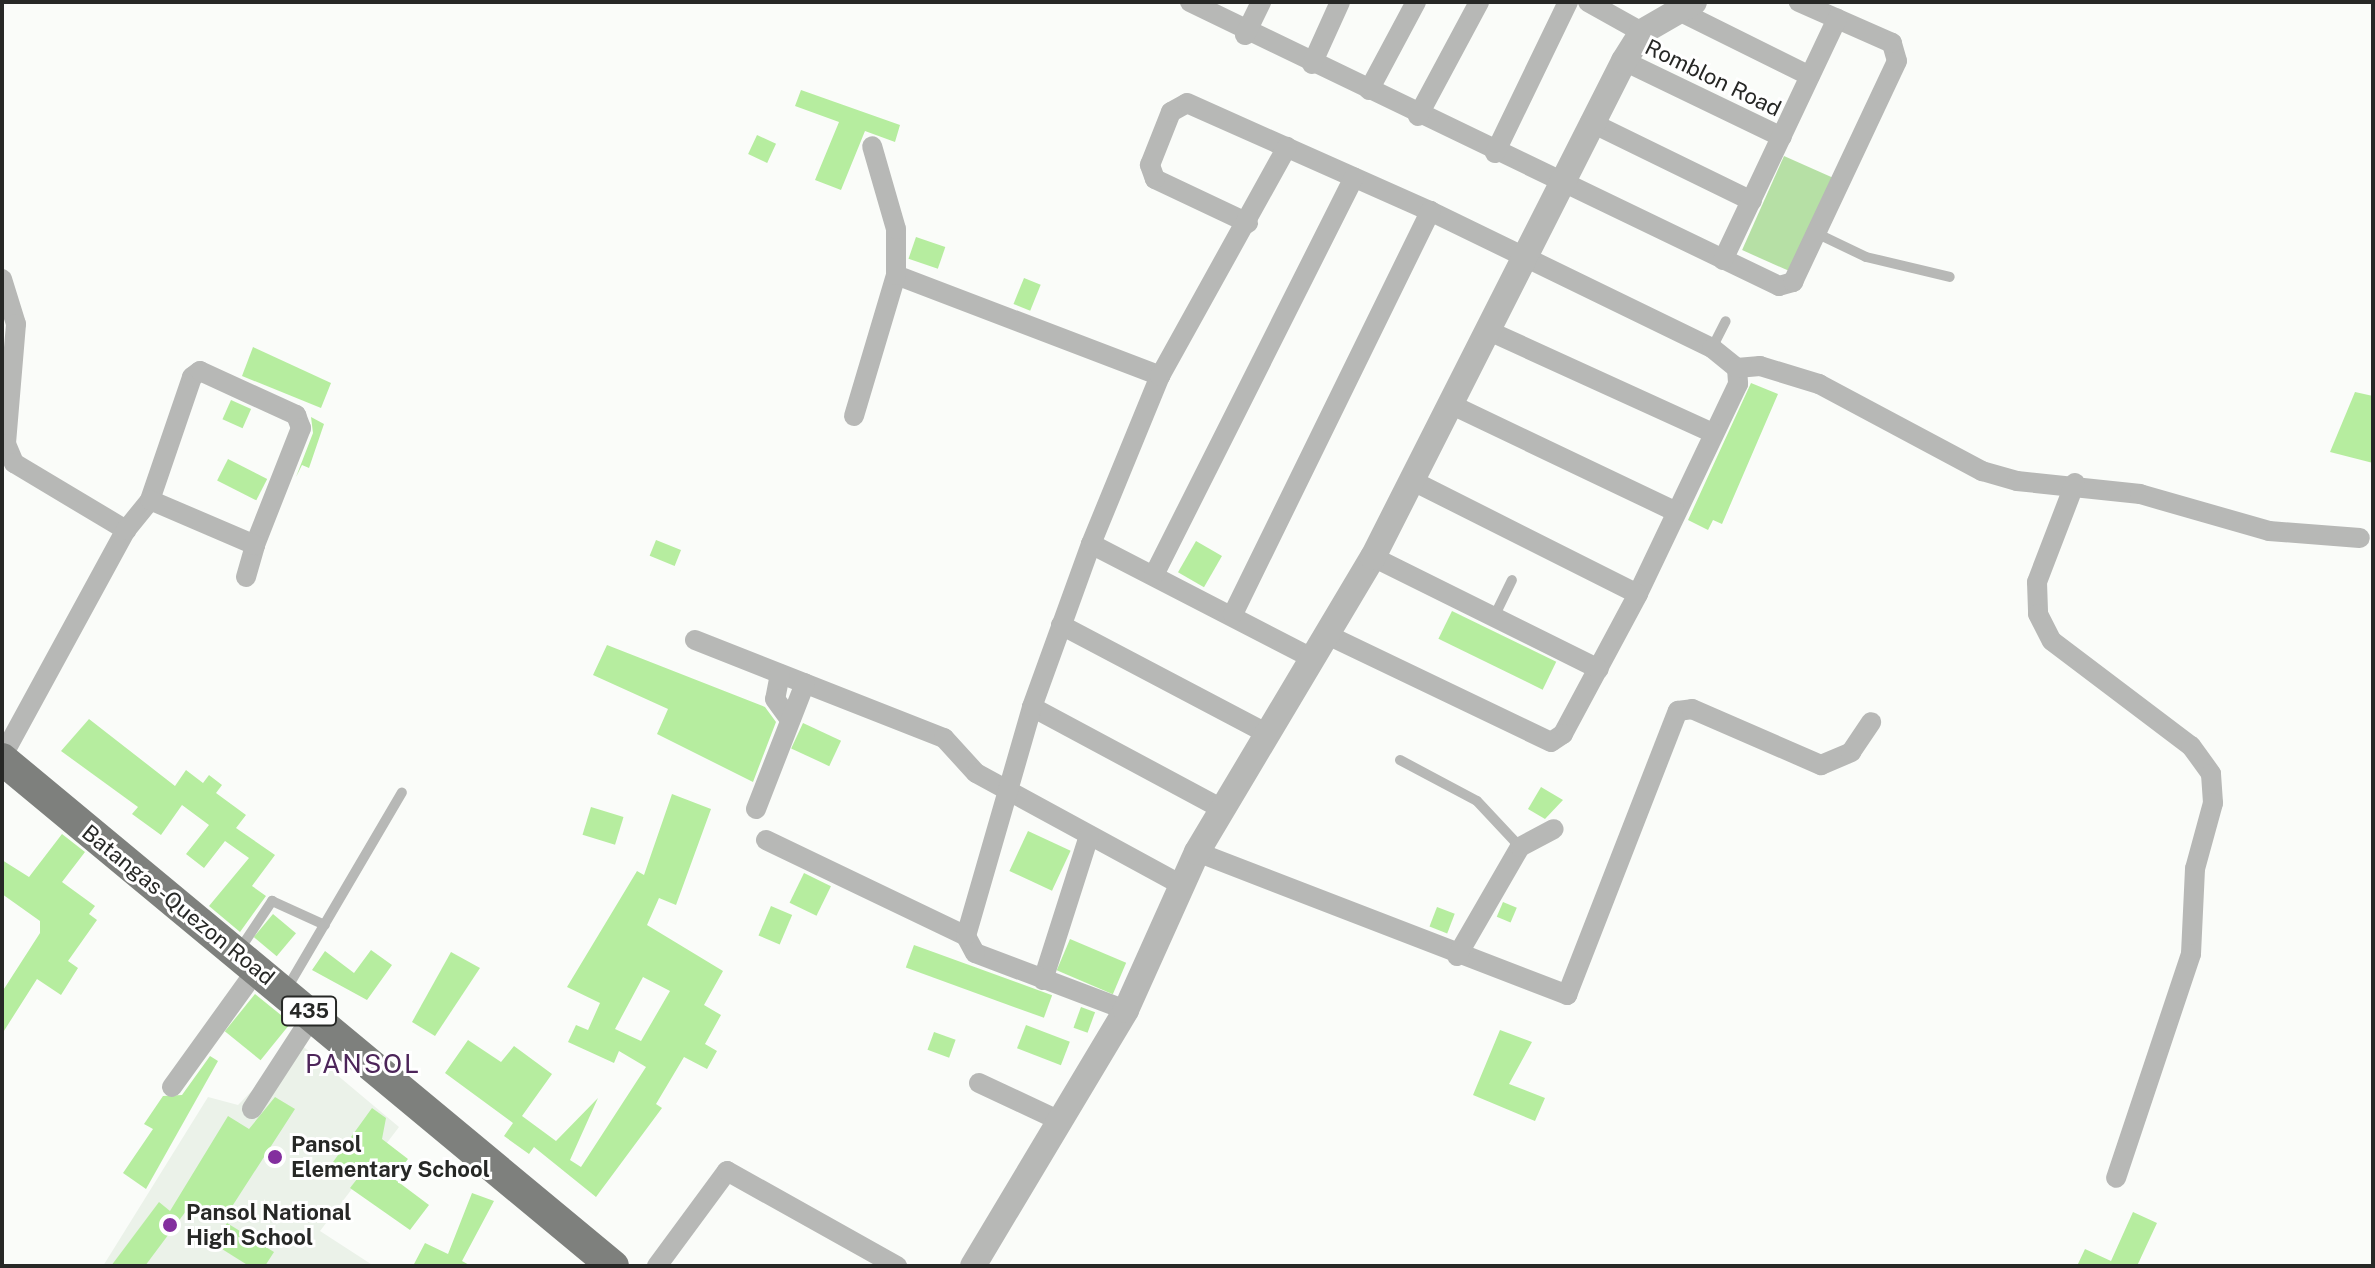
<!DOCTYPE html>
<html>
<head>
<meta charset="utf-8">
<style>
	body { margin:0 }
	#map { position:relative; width:2375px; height:1268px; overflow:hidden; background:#fafcf9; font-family:"Public Sans",sans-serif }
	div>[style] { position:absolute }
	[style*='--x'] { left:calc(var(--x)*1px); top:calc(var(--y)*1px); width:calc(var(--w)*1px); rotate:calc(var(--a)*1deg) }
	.built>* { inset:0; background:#ebf2e9 }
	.green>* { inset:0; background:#b6e0a5; transform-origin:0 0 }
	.building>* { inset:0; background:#b6ed9f; transform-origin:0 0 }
	.service>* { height:10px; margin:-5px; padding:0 5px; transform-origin:5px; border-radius:5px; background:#b7b8b6 }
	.minor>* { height:20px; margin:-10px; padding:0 10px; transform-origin:10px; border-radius:10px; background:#b7b8b6 }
	.tertiary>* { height:26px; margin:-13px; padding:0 13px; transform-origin:13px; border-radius:13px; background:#b7b8b6 }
	.primary>* { height:32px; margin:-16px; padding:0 16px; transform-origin:16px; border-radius:16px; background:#7e807d }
	.dots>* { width:22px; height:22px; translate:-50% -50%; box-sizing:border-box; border:4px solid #fff; border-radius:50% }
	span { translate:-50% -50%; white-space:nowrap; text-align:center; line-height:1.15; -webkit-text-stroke:6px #fff; paint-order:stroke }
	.shield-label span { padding:2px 6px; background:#fff; border:2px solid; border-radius:6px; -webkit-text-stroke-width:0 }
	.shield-label { font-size:20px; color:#272826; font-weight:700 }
	.street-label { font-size:22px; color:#272826 }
	.poi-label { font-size:22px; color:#272826; font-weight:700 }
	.left { translate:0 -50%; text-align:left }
	.quarter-label { font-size:26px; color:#4d255a; letter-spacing:2px }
	.frame { position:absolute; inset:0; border:4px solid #272826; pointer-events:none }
</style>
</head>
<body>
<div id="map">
	<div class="built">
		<i style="clip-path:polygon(299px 1043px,399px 1127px,320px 1231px,374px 1266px,103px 1266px,208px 1097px,238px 1105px)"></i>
	</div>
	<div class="green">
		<i style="left:1784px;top:156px;width:56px;height:103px;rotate:24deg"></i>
	</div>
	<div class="building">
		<i style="clip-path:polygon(801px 90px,900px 125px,895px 142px,865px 131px,841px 190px,815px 180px,839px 122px,795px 106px)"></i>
		<i style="left:757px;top:135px;width:21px;height:21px;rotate:25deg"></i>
		<i style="left:916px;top:237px;width:31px;height:23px;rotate:19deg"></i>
		<i style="left:1024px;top:278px;width:18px;height:28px;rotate:22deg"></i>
		<i style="clip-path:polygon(253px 347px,331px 383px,321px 408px,242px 376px)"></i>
		<i style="clip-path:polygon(1751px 383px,1778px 394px,1722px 524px,1713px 520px,1708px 530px,1688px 520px)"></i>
		<i style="clip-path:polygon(2355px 392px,2373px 396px,2373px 463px,2330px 452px)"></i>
		<i style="left:231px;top:400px;width:22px;height:21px;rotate:24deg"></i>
		<i style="clip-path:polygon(311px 417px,324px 424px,309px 468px,302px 465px,296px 477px,313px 433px)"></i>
		<i style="left:228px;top:459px;width:44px;height:24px;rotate:27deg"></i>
		<i style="left:656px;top:540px;width:27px;height:17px;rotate:22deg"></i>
		<i style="left:1196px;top:541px;width:30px;height:36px;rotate:30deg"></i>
		<i style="left:1452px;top:611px;width:116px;height:31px;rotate:26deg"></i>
		<i style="clip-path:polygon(607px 645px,765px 707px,776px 722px,753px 782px,657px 734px,668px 709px,593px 675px)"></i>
		<i style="clip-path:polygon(89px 719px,175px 786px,186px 770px,203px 783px,209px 775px,222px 785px,216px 793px,246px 815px,236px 828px,275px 855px,252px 886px,266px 896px,240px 932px,209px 906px,249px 858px,225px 841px,204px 868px,186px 854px,209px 825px,182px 805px,161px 835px,132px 814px,138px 807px,61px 751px)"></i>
		<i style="left:803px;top:723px;width:42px;height:28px;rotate:25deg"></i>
		<i style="clip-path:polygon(1541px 787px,1563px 800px,1545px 819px,1528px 809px)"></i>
		<i style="clip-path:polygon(evenodd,672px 794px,711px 809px,676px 905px,659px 898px,647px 925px,723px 971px,704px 1005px,721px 1015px,705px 1044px,717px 1051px,707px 1069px,684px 1057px,656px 1104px,662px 1108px,596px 1197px,534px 1147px,529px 1154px,504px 1136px,513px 1123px,445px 1073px,468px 1040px,501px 1062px,514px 1046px,552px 1074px,522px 1116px,556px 1141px,598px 1098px,570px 1160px,581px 1167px,646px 1067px,619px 1051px,614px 1063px,568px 1042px,576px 1025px,588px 1030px,600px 1003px,567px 987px,637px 871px,644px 875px,672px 794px,643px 977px,670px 991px,641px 1041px,615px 1029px,643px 977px)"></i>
		<i style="left:591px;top:807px;width:34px;height:29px;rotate:17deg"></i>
		<i style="left:1028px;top:831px;width:47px;height:44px;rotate:25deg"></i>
		<i style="clip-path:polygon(62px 834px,85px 852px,62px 882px,95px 906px,89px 914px,97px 920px,68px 961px,78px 968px,61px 995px,37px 979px,2px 1034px,2px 992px,40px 933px,40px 921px,2px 894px,2px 860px,29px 877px)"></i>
		<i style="left:804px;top:873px;width:30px;height:33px;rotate:26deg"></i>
		<i style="left:1503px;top:902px;width:15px;height:16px;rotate:23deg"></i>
		<i style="left:771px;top:906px;width:23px;height:32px;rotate:23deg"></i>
		<i style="left:1437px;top:907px;width:19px;height:21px;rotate:21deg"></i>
		<i style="left:273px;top:914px;width:30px;height:30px;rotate:40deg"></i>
		<i style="left:1070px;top:939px;width:61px;height:34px;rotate:23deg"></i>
		<i style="left:914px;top:945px;width:147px;height:24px;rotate:20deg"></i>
		<i style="clip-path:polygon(371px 950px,392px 965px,367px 1000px,312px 970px,325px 951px,354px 973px)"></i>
		<i style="clip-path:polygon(451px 952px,480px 968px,435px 1036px,412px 1022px)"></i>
		<i style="left:255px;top:994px;width:46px;height:48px;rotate:39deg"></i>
		<i style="left:1081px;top:1007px;width:15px;height:22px;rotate:20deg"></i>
		<i style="left:1026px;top:1025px;width:47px;height:25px;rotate:21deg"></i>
		<i style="clip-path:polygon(1500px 1030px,1532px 1042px,1509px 1084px,1545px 1098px,1535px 1121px,1473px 1095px)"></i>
		<i style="left:934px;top:1032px;width:23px;height:19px;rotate:20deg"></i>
		<i style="clip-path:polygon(210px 1056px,218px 1061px,146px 1189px,123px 1173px,153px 1129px,144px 1124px,163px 1096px,182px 1095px)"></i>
		<i style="clip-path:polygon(275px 1097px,295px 1109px,222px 1222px,192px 1203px,145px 1266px,111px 1266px,159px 1202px,170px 1211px,228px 1116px,249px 1129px)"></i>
		<i style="clip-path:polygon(372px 1108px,386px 1118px,382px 1139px,408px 1159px,393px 1178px,429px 1205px,410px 1230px,350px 1188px,357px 1179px,333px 1162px)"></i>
		<i style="clip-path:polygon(472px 1193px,494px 1201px,462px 1261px,471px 1266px,413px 1266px,425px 1243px,448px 1254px)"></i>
		<i style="clip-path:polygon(2133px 1212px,2157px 1223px,2137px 1266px,2077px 1266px,2085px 1249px,2111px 1261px)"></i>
		<i style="clip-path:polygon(227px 1223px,274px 1252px,265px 1266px,249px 1266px,214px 1244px)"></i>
	</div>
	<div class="service">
		<i style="--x:1816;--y:233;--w:55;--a:25.6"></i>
		<i style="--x:1866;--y:257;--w:86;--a:13.4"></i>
		<i style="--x:1712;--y:348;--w:30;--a:-63"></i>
		<i style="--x:1494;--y:617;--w:41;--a:-64.1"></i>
		<i style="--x:1400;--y:760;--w:87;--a:28"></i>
		<i style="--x:1477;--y:801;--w:63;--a:46.9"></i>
		<i style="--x:240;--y:949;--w:58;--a:-56.3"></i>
		<i style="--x:272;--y:901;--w:58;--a:24.4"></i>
		<i style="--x:286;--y:990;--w:229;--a:-59.6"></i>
	</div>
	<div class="minor">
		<i style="--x:1190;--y:2;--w:654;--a:25.74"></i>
		<i style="--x:1779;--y:286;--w:15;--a:-16"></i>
		<i style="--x:1793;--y:282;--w:244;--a:-64.8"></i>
		<i style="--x:1897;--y:61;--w:19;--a:-106"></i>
		<i style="--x:1892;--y:43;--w:102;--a:-156.2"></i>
		<i style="--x:1588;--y:2;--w:62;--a:29.1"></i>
		<i style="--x:1679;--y:11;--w:146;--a:26.4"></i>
		<i style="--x:1245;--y:35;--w:37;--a:-64"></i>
		<i style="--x:1624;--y:61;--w:175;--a:25.7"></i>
		<i style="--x:1312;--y:64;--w:68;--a:-65.7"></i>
		<i style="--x:1369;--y:90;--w:100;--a:-61.9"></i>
		<i style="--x:1418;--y:116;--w:129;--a:-61.8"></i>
		<i style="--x:1590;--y:122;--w:180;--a:26"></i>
		<i style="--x:1495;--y:153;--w:168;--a:-64.2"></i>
		<i style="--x:1248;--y:223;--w:103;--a:-154.7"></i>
		<i style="--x:1155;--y:179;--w:15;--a:-110"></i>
		<i style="--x:1150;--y:165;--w:57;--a:-68.4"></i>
		<i style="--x:1171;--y:112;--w:18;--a:-29"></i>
		<i style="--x:1187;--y:103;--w:266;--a:24"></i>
		<i style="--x:1430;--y:211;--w:314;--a:25.9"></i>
		<i style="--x:1712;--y:348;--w:32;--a:39"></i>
		<i style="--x:1737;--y:368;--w:16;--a:86"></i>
		<i style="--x:1738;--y:384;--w:233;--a:115.5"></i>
		<i style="--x:1638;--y:594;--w:159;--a:118.2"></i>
		<i style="--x:1563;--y:734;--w:14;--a:146"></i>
		<i style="--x:1551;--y:742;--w:250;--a:-154.4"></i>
		<i style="--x:1723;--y:260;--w:267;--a:-64.7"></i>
		<i style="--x:896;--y:275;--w:283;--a:20.9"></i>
		<i style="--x:2;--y:279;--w:47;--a:72.7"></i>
		<i style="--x:16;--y:324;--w:120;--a:94.8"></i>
		<i style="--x:6;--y:444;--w:21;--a:67"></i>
		<i style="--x:14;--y:463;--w:131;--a:30.9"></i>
		<i style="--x:1489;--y:331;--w:246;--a:24.5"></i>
		<i style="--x:1737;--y:368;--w:23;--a:-5"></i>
		<i style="--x:1760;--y:366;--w:62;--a:17"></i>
		<i style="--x:1819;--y:384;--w:185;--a:28.1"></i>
		<i style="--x:1982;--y:471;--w:36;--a:16"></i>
		<i style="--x:2017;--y:481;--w:124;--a:6"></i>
		<i style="--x:2140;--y:494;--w:134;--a:16"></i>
		<i style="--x:2269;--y:531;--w:91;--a:4.4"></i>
		<i style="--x:1450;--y:404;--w:250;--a:25.5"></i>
		<i style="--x:854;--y:416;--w:147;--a:-73.4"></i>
		<i style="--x:896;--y:275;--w:46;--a:-90"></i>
		<i style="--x:896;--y:229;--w:86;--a:-106.1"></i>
		<i style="--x:1411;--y:480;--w:254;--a:26.7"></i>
		<i style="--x:2075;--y:483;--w:106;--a:111"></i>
		<i style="--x:2037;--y:582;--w:32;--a:88"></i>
		<i style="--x:2038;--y:614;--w:30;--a:63"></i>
		<i style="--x:2052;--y:641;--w:174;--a:37.1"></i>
		<i style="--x:2191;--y:746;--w:34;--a:54"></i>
		<i style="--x:2211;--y:774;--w:29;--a:86"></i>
		<i style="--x:2213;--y:803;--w:68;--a:105.3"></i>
		<i style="--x:2195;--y:869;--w:85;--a:92.7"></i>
		<i style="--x:2191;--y:954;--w:236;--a:108.5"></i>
		<i style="--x:1091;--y:544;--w:246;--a:27.3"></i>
		<i style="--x:1373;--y:557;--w:252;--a:26.4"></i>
		<i style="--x:1154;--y:575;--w:445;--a:-63.3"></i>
		<i style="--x:246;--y:577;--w:33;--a:-74"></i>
		<i style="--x:1233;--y:614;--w:449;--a:-63.9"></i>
		<i style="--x:1061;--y:625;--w:232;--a:27.8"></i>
		<i style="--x:695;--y:640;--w:268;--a:21.5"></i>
		<i style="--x:944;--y:738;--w:47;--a:47.6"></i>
		<i style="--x:976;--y:773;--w:232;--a:28.6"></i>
		<i style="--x:780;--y:674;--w:25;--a:101"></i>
		<i style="--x:775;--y:699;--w:26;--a:54"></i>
		<i style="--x:1032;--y:707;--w:216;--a:28.2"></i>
		<i style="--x:2;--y:757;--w:259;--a:-61.4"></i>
		<i style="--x:126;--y:530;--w:38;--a:-51"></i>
		<i style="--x:150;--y:500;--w:130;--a:-71.1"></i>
		<i style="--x:192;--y:377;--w:10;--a:-37"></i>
		<i style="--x:200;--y:371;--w:106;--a:24.6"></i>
		<i style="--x:296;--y:415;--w:14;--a:69"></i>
		<i style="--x:301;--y:428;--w:126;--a:111.5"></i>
		<i style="--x:255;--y:545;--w:114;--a:-156.8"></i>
		<i style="--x:756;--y:809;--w:135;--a:-68.7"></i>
		<i style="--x:766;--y:840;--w:222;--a:25.6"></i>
		<i style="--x:1197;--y:852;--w:397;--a:21.1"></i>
		<i style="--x:1567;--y:995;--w:305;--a:-68.7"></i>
		<i style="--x:1678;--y:711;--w:14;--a:-8"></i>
		<i style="--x:1692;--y:709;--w:141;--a:23.5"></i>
		<i style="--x:1821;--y:765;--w:33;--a:-23"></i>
		<i style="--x:1851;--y:752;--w:36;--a:-56"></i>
		<i style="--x:1457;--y:956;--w:126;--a:-60"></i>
		<i style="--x:1520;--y:847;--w:38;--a:-28"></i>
		<i style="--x:1043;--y:980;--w:151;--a:-72.3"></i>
		<i style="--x:1126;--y:1010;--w:161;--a:-159.3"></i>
		<i style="--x:975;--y:953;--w:19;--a:-118"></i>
		<i style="--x:966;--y:936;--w:238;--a:-73.9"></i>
		<i style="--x:1032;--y:707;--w:173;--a:-70.1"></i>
		<i style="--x:1091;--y:544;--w:182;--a:-67.7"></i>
		<i style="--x:1160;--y:376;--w:262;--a:-61"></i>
		<i style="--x:979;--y:1083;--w:89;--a:25.1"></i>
		<i style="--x:172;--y:1087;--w:145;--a:-54.2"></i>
		<i style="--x:252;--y:1109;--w:112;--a:-57"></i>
		<i style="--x:657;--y:1266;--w:118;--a:-53.6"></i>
		<i style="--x:727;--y:1171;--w:195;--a:29.2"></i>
	</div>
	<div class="tertiary">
		<i style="--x:973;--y:1266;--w:298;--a:-59.1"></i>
		<i style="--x:1126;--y:1010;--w:173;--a:-65.8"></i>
		<i style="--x:1197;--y:852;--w:344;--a:-59.2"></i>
		<i style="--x:1373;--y:557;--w:556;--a:-63.16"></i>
		<i style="--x:1624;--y:61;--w:34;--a:-58"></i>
		<i style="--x:1642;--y:32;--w:60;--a:-30"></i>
	</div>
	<div class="primary">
		<i style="--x:2;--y:759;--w:794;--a:39.69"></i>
	</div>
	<div class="dots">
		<i style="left:275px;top:1157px;background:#832f9e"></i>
		<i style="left:170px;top:1225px;background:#832f9e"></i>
	</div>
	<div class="shield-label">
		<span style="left:309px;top:1011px">435</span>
	</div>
	<div class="street-label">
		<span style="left:1713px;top:78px;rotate:26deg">Romblon Road</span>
		<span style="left:178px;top:905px;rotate:39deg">Batangas-Quezon Road</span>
	</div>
	<div class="poi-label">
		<span class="left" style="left:291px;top:1157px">Pansol<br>Elementary School</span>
		<span class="left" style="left:186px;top:1225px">Pansol National<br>High School</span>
	</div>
	<div class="quarter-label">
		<span style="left:363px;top:1064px">PANSOL</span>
	</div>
	<div class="frame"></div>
</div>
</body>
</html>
